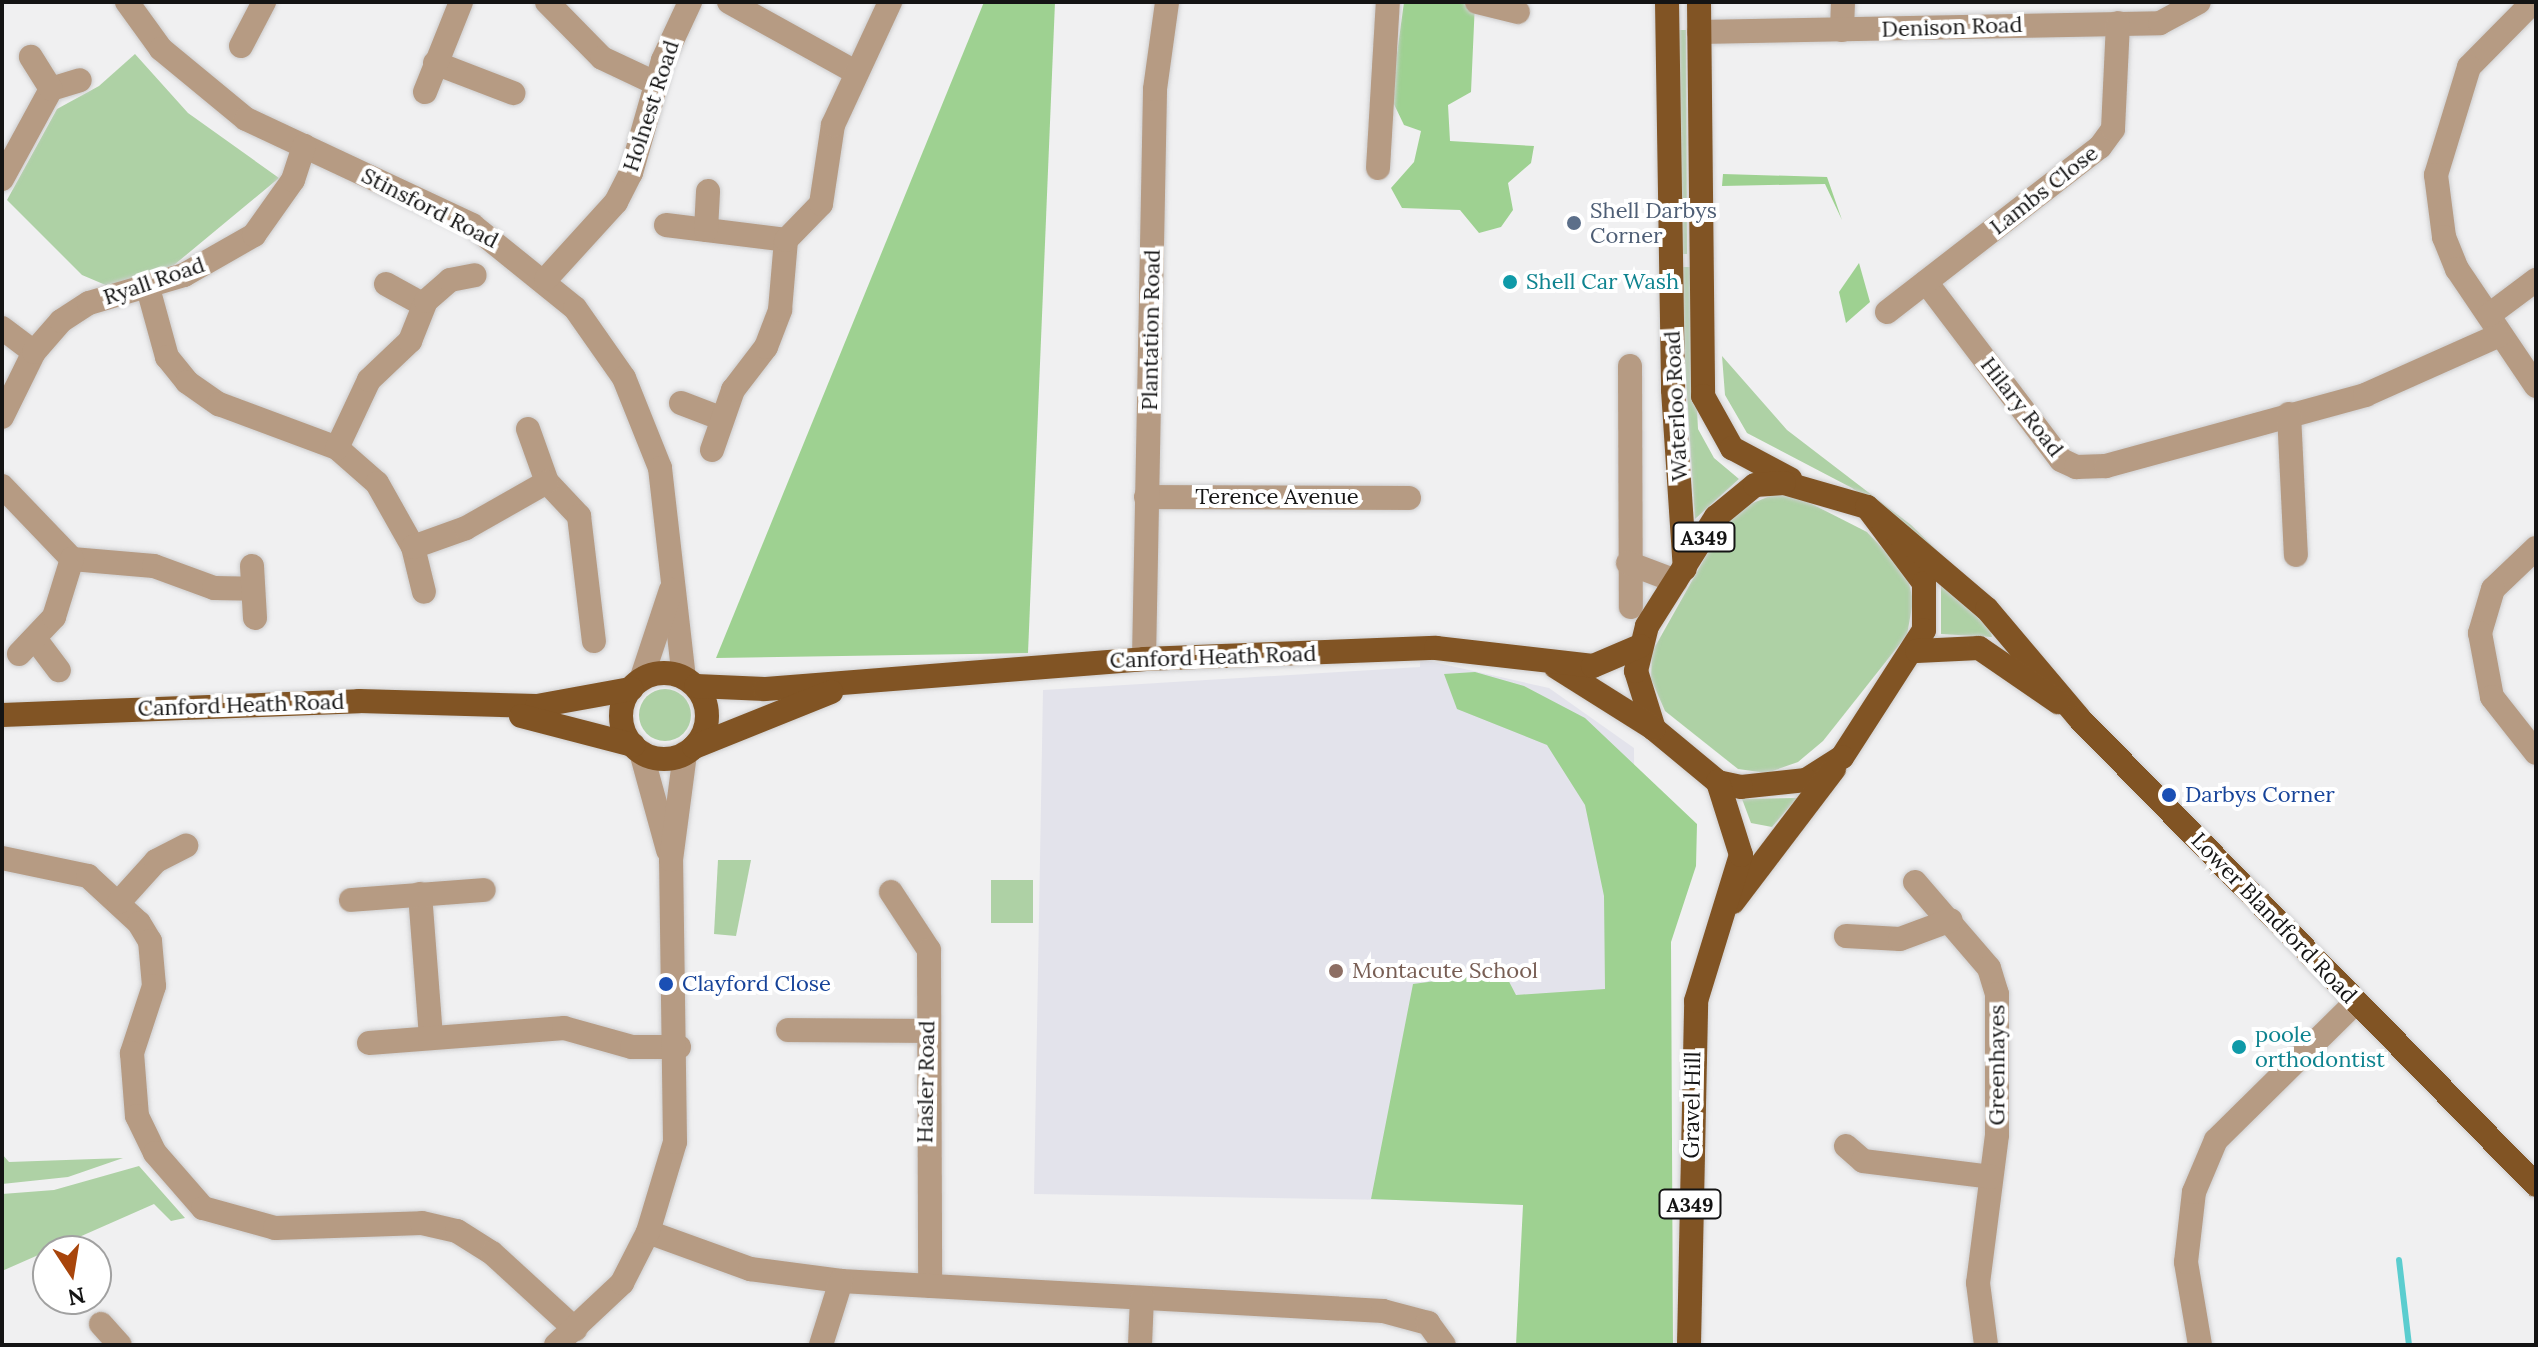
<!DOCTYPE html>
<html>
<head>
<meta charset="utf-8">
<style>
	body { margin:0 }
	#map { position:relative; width:2538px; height:1347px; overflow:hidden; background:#f0f0f1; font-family:Lora,serif }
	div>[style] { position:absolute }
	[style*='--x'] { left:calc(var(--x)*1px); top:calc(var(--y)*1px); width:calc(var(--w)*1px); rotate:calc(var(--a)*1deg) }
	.built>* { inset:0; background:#e3e3eb }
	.green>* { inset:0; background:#aed1a5; transform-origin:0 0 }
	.round { border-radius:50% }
	.forest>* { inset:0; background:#9ed191 }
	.stream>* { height:6px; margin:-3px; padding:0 3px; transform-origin:3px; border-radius:3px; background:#5bcdcf }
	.roads { filter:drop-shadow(0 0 2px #cdcdce) drop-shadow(0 0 2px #cdcdce) }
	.minor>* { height:24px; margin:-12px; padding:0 12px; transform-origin:12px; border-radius:12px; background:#b69b83 }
	.major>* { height:24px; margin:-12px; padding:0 12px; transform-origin:12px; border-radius:12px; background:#815424 }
	.major>.ring { margin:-12px; padding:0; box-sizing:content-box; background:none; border:24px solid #815424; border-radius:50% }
	.dots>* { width:22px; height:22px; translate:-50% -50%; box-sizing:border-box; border:4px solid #fff; border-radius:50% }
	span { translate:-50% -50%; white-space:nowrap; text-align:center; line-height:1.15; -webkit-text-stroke:8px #fff; paint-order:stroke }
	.shield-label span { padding:2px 6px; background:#fff; border:2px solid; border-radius:6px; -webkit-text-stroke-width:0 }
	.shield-label { font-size:20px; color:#141414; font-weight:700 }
	.street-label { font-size:22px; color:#141414 }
	.service-label { font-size:22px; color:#4e5e75 }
	.left { translate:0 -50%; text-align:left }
	.culture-label { font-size:22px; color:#0d838f }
	.transit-label { font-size:22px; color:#164399 }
	.education-label { font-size:22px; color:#785e54 }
	.frame { position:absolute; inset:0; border:4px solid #141414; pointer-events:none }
	.north { position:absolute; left:32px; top:1235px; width:80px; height:80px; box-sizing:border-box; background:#fff; border:2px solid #a1a1a1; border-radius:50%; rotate:168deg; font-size:22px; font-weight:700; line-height:32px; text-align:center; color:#141414 }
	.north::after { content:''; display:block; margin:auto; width:28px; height:36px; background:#a8450b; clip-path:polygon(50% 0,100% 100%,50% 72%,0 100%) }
</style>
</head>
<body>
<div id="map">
	<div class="built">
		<i style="clip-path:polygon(1420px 659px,1549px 688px,1634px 748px,1636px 1204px,1034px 1194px,1043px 690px,1420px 667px)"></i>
	</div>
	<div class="green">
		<i style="clip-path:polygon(1674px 30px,1686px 30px,1687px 254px,1677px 254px)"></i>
		<i style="clip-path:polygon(135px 54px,188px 113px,279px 178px,174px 265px,115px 289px,82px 275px,7px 200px,57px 109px,99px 86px)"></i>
		<i style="clip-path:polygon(1679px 267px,1690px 267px,1698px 429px,1714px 458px,1739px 479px,1695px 519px)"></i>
		<i style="clip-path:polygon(1722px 356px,1787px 430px,1911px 525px,2005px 617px,1909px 528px,1852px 488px,1747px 433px,1725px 395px)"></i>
		<i style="clip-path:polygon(1775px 494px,1802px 499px,1867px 532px,1907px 574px,1913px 601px,1907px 635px,1823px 741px,1798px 762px,1767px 773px,1738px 769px,1665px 711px,1651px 679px,1652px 652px,1720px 531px,1743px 507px)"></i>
		<i style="clip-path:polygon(1941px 579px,1990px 629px,1992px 637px,1941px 634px)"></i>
		<i class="round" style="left:639px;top:689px;width:52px;height:52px"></i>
		<i style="clip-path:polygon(1797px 798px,1772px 827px,1751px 823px,1742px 799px)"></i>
		<i style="clip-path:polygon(718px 860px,751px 860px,736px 936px,714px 934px)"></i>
		<i style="left:1033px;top:880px;width:43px;height:42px;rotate:90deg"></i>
		<i style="clip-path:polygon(2px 1154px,9px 1162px,123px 1158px,68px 1177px,2px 1184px)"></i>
		<i style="clip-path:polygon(139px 1166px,185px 1218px,171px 1221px,154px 1204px,2px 1271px,2px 1194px,54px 1190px)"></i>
	</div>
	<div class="forest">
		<i style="clip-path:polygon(984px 2px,1055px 2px,1028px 653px,716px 658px)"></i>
		<i style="clip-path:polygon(1404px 2px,1475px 2px,1471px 92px,1448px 105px,1450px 141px,1534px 146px,1531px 163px,1508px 183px,1513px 210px,1501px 227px,1479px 233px,1460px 210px,1402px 208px,1391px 188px,1414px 162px,1421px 131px,1404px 125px,1391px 98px)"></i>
		<i style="clip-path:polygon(1723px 174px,1827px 177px,1842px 220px,1825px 184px,1722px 186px)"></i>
		<i style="clip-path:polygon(1859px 263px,1870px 302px,1846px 323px,1839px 292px)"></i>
		<i style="clip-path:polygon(1475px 672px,1524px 686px,1585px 718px,1697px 824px,1696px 866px,1671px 942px,1673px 1345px,1516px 1345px,1523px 1205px,1371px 1199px,1413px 984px,1504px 972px,1516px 995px,1605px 989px,1604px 896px,1585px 805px,1547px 745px,1457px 709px,1444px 674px)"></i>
	</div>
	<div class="stream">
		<i style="--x:2399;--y:1260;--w:86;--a:83.3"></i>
	</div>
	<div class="roads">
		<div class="minor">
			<i style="--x:127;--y:2;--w:58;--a:54.1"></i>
			<i style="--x:161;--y:49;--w:110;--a:39.5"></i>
			<i style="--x:246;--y:119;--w:250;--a:25.1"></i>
			<i style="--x:472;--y:225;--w:132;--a:38.9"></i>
			<i style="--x:575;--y:308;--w:85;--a:55"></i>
			<i style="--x:624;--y:378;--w:97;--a:68.2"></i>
			<i style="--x:660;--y:468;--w:211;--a:83.5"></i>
			<i style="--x:547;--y:2;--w:78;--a:45.5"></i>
			<i style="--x:602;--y:58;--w:59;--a:25.3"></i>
			<i style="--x:729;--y:2;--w:146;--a:29"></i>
			<i style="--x:1477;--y:2;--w:42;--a:13.7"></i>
			<i style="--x:2533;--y:2;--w:91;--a:134.6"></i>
			<i style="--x:2469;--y:67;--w:113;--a:107"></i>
			<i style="--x:2436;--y:175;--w:63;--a:82.6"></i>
			<i style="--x:2444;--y:237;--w:35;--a:68"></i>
			<i style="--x:2457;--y:269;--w:141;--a:56"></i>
			<i style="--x:1842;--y:30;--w:28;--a:-88"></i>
			<i style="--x:1699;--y:32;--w:461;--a:-1.1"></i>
			<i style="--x:2160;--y:23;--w:44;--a:-28.3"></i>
			<i style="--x:241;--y:46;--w:50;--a:-62.4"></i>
			<i style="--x:435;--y:63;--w:84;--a:21"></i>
			<i style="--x:51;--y:89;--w:30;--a:-17"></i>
			<i style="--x:425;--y:92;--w:97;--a:-68.2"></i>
			<i style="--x:1378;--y:168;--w:166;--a:-86.6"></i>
			<i style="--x:2;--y:179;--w:102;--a:-61.4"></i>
			<i style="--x:51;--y:89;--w:38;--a:-122"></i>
			<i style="--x:666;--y:225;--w:121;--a:7.1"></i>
			<i style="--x:706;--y:230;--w:39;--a:-87"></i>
			<i style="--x:546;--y:279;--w:104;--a:-47.7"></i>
			<i style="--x:616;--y:202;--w:33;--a:-63"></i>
			<i style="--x:631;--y:173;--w:117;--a:-74.2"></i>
			<i style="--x:663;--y:60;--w:64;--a:-65"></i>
			<i style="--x:1926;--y:282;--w:223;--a:52.8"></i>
			<i style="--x:2061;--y:460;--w:17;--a:25"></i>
			<i style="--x:2076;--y:467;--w:30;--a:-2"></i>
			<i style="--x:2106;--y:466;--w:269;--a:-15.3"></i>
			<i style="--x:2365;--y:395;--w:148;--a:-24"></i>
			<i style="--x:386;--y:284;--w:43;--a:28.9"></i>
			<i style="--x:148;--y:288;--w:72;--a:74.6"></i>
			<i style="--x:167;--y:357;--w:32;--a:51"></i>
			<i style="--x:187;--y:382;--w:39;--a:35"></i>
			<i style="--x:219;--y:404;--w:126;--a:20.4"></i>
			<i style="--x:337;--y:448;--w:53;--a:41.2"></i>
			<i style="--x:377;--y:483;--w:73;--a:60.6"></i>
			<i style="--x:413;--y:547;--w:46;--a:76.3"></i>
			<i style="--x:1887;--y:312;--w:269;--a:-37.8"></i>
			<i style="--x:2100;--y:147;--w:22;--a:-54"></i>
			<i style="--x:2113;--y:129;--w:106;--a:-87.3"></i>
			<i style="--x:2489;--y:315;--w:59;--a:-36.7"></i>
			<i style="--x:2;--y:328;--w:40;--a:37"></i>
			<i style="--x:1630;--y:366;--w:241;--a:89.8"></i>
			<i style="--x:681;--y:403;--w:42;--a:21"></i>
			<i style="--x:2289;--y:414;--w:141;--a:87.2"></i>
			<i style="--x:2;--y:417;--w:72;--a:-63.8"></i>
			<i style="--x:34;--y:352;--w:41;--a:-48.9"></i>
			<i style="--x:61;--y:321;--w:33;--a:-33"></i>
			<i style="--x:89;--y:303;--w:99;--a:-16.4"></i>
			<i style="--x:184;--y:275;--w:81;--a:-29.7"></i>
			<i style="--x:254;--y:235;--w:67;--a:-54.7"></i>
			<i style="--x:293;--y:180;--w:36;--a:-72"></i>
			<i style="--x:528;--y:429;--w:56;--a:70.3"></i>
			<i style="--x:547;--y:482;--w:47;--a:46.7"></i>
			<i style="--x:579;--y:516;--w:126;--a:83.2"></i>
			<i style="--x:337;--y:448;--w:75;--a:-64.8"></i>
			<i style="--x:369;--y:380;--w:57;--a:-43.6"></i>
			<i style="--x:410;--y:341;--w:43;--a:-68.2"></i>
			<i style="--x:426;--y:301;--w:32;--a:-41"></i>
			<i style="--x:450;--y:280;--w:25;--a:-11"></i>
			<i style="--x:712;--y:450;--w:64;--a:-70.7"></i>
			<i style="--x:733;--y:390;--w:54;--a:-52.5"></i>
			<i style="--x:766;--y:347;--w:40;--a:-69"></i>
			<i style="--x:780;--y:310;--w:70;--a:-85.1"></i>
			<i style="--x:786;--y:240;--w:50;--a:-45.8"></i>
			<i style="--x:821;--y:204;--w:80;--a:-81.4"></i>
			<i style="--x:833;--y:125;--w:136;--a:-65.1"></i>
			<i style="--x:2;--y:486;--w:101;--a:46.2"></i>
			<i style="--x:72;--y:559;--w:82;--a:4.9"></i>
			<i style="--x:154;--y:566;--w:64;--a:20.1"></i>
			<i style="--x:214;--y:588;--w:39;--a:1"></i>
			<i style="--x:1146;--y:497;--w:263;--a:0.2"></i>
			<i style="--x:413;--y:547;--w:56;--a:-19.7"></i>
			<i style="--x:466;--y:528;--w:93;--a:-29.6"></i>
			<i style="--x:2536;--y:548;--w:59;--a:136.4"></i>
			<i style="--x:2493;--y:589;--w:46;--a:106.5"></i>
			<i style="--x:2480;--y:633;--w:65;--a:79.4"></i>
			<i style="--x:2492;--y:697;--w:71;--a:51.8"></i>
			<i style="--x:1628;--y:563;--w:51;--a:20.6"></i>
			<i style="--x:252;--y:566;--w:52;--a:86.7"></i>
			<i style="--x:36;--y:640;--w:38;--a:53"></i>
			<i style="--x:19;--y:654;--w:51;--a:-46.6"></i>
			<i style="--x:54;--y:617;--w:61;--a:-72.8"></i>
			<i style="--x:1144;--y:659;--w:570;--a:-88.89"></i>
			<i style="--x:1155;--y:89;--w:88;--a:-82.1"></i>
			<i style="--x:641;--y:680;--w:95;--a:-71.6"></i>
			<i style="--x:641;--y:752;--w:102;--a:74.6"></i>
			<i style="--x:2;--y:858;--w:88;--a:11.8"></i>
			<i style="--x:88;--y:876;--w:69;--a:42.7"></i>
			<i style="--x:139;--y:923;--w:21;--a:59"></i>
			<i style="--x:150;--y:941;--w:45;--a:84.9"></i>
			<i style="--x:154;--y:986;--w:71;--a:108.2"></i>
			<i style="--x:132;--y:1053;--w:63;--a:85.5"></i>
			<i style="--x:137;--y:1116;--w:41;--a:64.1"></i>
			<i style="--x:155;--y:1153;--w:73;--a:48.9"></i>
			<i style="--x:203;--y:1208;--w:75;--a:15.5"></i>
			<i style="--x:275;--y:1228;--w:147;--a:-1.9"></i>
			<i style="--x:422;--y:1223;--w:36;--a:13"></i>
			<i style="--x:457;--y:1231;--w:41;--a:32.2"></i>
			<i style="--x:492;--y:1253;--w:113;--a:42.5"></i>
			<i style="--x:1915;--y:882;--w:113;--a:49.3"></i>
			<i style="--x:1989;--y:968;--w:27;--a:73"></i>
			<i style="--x:1997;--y:994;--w:141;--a:90"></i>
			<i style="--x:1997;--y:1135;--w:149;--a:97.3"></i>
			<i style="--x:1978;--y:1283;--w:63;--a:82.6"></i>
			<i style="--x:891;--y:892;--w:69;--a:56.8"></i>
			<i style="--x:929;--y:950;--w:336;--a:89.8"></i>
			<i style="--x:420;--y:894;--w:144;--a:85.6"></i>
			<i style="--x:351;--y:900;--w:133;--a:-4.3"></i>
			<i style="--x:119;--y:902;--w:55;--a:-47.9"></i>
			<i style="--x:156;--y:861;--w:34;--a:-27"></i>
			<i style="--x:1846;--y:936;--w:54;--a:3.2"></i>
			<i style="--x:1900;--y:939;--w:54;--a:-20.4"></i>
			<i style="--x:788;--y:1030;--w:139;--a:0.4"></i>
			<i style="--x:369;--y:1043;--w:196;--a:-4.4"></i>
			<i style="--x:564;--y:1028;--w:71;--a:15.6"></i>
			<i style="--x:632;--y:1047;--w:47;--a:0"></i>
			<i style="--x:1846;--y:1146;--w:23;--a:41"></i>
			<i style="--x:1863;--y:1161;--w:129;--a:7.1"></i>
			<i style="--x:648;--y:1232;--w:109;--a:19.9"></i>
			<i style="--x:750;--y:1269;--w:92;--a:7.5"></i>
			<i style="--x:841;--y:1281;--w:543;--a:3.17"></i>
			<i style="--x:1383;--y:1311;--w:47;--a:14.9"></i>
			<i style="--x:1428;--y:1323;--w:27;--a:54"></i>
			<i style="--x:101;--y:1324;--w:28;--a:48"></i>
			<i style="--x:556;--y:1345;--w:91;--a:-43.2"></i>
			<i style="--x:622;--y:1283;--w:57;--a:-63"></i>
			<i style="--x:648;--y:1232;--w:94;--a:-73.3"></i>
			<i style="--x:675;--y:1142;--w:282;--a:-90.8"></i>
			<i style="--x:671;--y:860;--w:108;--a:-82.5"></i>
			<i style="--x:821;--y:1345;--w:67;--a:-72.6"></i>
			<i style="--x:1140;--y:1345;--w:47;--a:-87.6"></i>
			<i style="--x:2200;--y:1345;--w:84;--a:-99.6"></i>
			<i style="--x:2186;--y:1262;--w:70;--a:-83.5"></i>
			<i style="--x:2194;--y:1192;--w:56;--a:-67.1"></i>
			<i style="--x:2216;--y:1140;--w:197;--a:-44.6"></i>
		</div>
		<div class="major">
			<i style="--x:1667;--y:2;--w:388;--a:89.1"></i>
			<i style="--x:1673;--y:390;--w:179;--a:86.2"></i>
			<i style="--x:1699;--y:2;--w:394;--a:89.4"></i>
			<i style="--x:1703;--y:396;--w:60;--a:60.9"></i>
			<i style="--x:1732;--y:448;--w:66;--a:28.1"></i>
			<i style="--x:1784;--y:483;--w:86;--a:16.1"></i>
			<i style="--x:1867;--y:507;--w:95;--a:53.1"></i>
			<i style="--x:1924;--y:583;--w:47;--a:90"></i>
			<i style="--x:1924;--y:630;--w:151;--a:122.8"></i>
			<i style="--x:1842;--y:757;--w:43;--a:147.4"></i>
			<i style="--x:1806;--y:780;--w:65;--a:173.9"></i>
			<i style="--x:1741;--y:787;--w:24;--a:-168"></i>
			<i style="--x:1718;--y:782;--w:83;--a:-140.4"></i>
			<i style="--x:1654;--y:729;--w:61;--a:-107.2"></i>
			<i style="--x:1636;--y:671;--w:46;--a:-76.3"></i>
			<i style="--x:1647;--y:626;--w:129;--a:-57.7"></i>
			<i style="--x:1716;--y:517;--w:50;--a:-39.4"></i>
			<i style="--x:1755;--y:485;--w:29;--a:-4"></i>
			<i style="--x:1867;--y:507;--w:157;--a:40.4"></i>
			<i style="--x:1987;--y:609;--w:143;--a:49.8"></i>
			<i style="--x:2079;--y:718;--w:653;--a:45.62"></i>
			<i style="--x:1917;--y:651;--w:62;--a:-2.8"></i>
			<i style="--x:1979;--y:648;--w:96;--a:34.4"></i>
			<i style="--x:1556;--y:667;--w:115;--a:32.2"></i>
			<i class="ring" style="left:621px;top:673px;width:62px;height:62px"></i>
			<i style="--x:696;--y:686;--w:69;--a:2.5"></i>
			<i style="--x:765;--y:689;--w:380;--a:-4.5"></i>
			<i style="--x:1144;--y:659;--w:292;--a:-2.2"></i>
			<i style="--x:1436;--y:648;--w:158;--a:6.5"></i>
			<i style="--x:1593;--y:666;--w:51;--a:-23.1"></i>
			<i style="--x:2;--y:715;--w:357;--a:-2.2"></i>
			<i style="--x:359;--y:701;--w:178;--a:1.6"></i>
			<i style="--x:537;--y:706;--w:96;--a:-10.3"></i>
			<i style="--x:521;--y:716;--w:116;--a:14.5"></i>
			<i style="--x:694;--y:747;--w:148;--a:-21.9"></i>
			<i style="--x:1733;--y:902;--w:167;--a:-52.8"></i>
			<i style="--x:1689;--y:1345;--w:344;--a:-88.8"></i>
			<i style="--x:1696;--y:1001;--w:153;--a:-72.9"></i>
			<i style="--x:1741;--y:855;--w:77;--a:-107.5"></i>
		</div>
	</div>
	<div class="dots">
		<i style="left:1574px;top:223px;background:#5c6f8a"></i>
		<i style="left:1510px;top:282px;background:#0f9aa8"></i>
		<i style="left:2169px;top:795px;background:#1a4fb4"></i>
		<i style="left:1336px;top:971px;background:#8d6e63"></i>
		<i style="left:666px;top:984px;background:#1a4fb4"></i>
		<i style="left:2239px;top:1047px;background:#0f9aa8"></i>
	</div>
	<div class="shield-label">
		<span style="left:1704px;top:537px">A349</span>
		<span style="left:1690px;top:1204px">A349</span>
	</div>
	<div class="street-label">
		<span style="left:1952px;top:27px;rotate:-2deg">Denison Road</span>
		<span style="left:651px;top:106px;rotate:-72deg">Holnest Road</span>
		<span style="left:2044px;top:190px;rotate:-38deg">Lambs Close</span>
		<span style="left:430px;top:208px;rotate:27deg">Stinsford Road</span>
		<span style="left:154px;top:281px;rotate:-19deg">Ryall Road</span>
		<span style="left:1151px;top:330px;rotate:-89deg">Plantation Road</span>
		<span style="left:1676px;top:406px;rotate:-93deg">Waterloo Road</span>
		<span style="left:2022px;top:407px;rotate:52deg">Hilary Road</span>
		<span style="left:1277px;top:497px">Terence Avenue</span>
		<span style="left:1213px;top:657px;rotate:-2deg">Canford Heath Road</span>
		<span style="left:241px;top:705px;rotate:-2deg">Canford Heath Road</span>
		<span style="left:2274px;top:918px;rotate:46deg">Lower Blandford Road</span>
		<span style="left:1997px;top:1065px;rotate:-90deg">Greenhayes</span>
		<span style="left:926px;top:1082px;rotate:-89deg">Hasler Road</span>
		<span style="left:1692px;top:1105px;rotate:-89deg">Gravel Hill</span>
	</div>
	<div class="service-label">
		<span class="left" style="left:1590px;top:223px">Shell Darbys<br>Corner</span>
	</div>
	<div class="culture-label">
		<span class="left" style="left:1526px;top:282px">Shell Car Wash</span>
		<span class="left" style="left:2255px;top:1047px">poole<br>orthodontist</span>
	</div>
	<div class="transit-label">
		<span class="left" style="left:2185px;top:795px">Darbys Corner</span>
		<span class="left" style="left:682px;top:984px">Clayford Close</span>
	</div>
	<div class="education-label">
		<span class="left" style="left:1352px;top:971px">Montacute School</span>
	</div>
	<div class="frame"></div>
	<div class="north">N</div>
</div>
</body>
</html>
